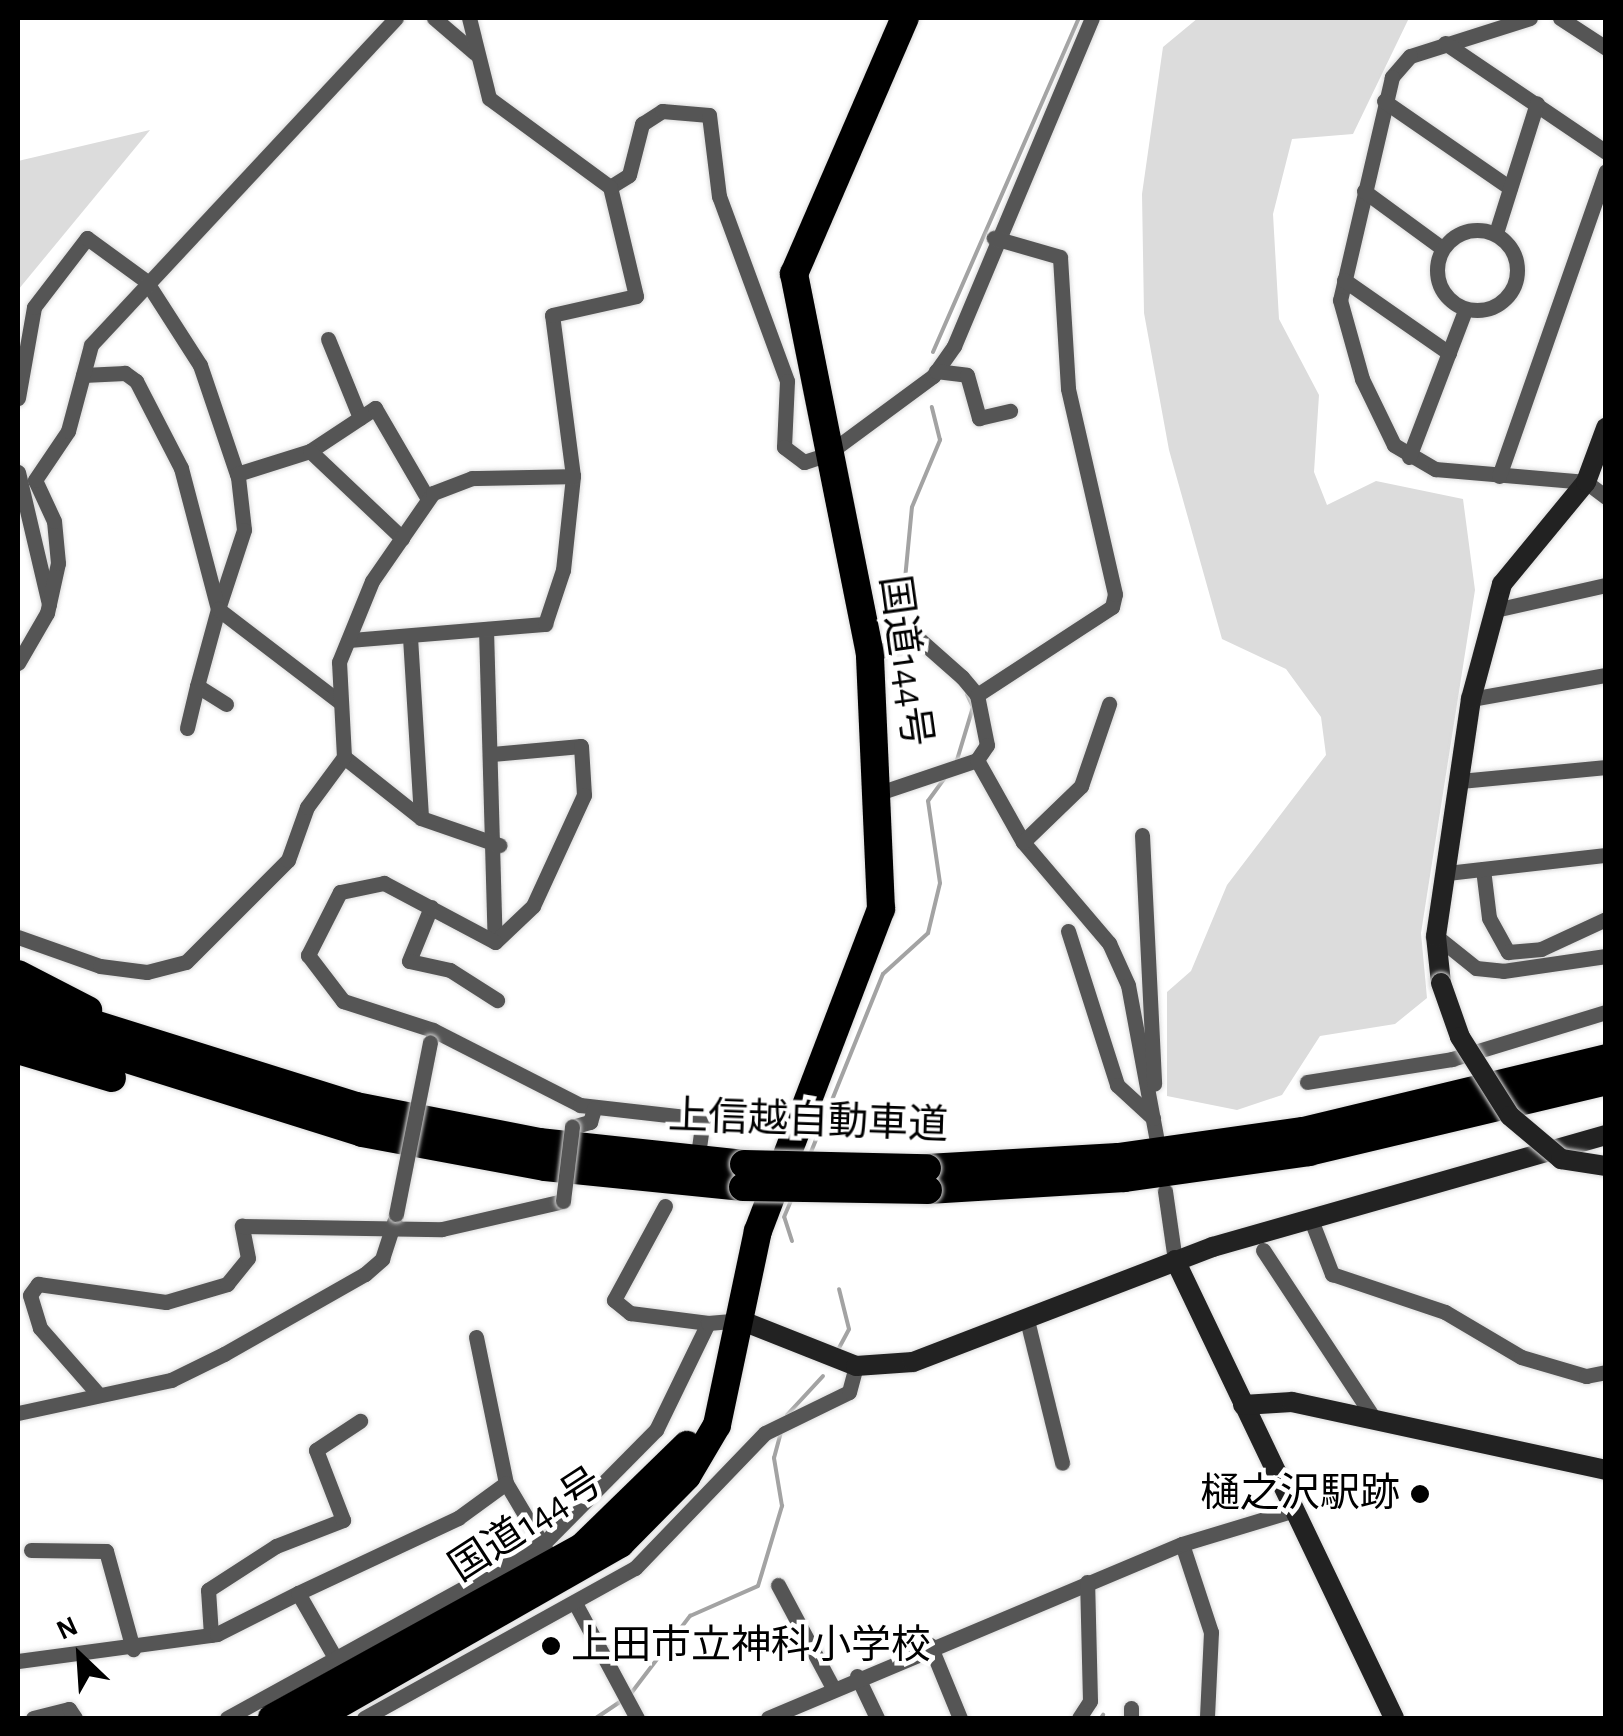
<!DOCTYPE html>
<html>
<head>
<meta charset="utf-8">
<style>
	body { margin:0 }
	#map { position:relative; width:1623px; height:1736px; overflow:hidden; background:#fff; font-family:"Alegreya Sans","Noto Sans JP",sans-serif }
	div>[style] { position:absolute }
	[style*='--x'] { left:calc(var(--x)*1px); top:calc(var(--y)*1px); width:calc(var(--w)*1px); rotate:calc(var(--a)*1deg) }
	.green>* { inset:0; background:#dcdcdc }
	.stream>* { height:4px; margin:-2px; padding:0 2px; transform-origin:2px; border-radius:2px; background:#a3a3a3 }
	.roads { filter:drop-shadow(0 0 2px #dbdbdb) drop-shadow(0 0 2px #dbdbdb) }
	.street>* { height:15px; margin:-7.5px; padding:0 7.5px; transform-origin:7.5px; border-radius:7.5px; background:#555 }
	.street>.ring { margin:-7.5px; padding:0; box-sizing:content-box; background:none; border:15px solid #555; border-radius:50% }
	.secondary>* { height:20px; margin:-10px; padding:0 10px; transform-origin:10px; border-radius:10px; background:#222 }
	.highway>* { height:28px; margin:-14px; padding:0 14px; transform-origin:14px; border-radius:14px; background:#000 }
	.bridges { filter:drop-shadow(0 0 2px #dbdbdb) drop-shadow(0 0 2px #dbdbdb) }
	.street-bridge>* { height:15px; margin:-7.5px; padding:0 7.5px; transform-origin:7.5px; border-radius:7.5px; background:#555 }
	.secondary-bridge>* { height:20px; margin:-10px; padding:0 10px; transform-origin:10px; border-radius:10px; background:#222 }
	.highway-bridge>* { height:28px; margin:-14px; padding:0 14px; transform-origin:14px; border-radius:14px; background:#000 }
	.dots>* { width:28px; height:28px; translate:-50% -50%; box-sizing:border-box; border:5px solid #fff; border-radius:50% }
	span { translate:-50% -50%; white-space:nowrap; text-align:center; line-height:1.15; -webkit-text-stroke:9px #fff; paint-order:stroke }
	.street-label { font-size:40px; color:#000 }
	.poi-label { font-size:40px; color:#000 }
	.right { translate:-100% -50%; text-align:right }
	.left { translate:0 -50%; text-align:left }
	.frame { position:absolute; inset:0; border:20px solid #000; pointer-events:none }
	.north { position:absolute; left:30px; top:1606px; width:100px; height:100px; -webkit-text-stroke:8px #fff; paint-order:stroke; rotate:335deg; font-size:28px; font-weight:700; line-height:40px; text-align:center; color:#000 }
	.north::after { content:''; display:block; margin:auto; width:35px; height:45px; background:#000; clip-path:polygon(50% 0,100% 100%,50% 72%,0 100%) }
</style>
</head>
<body>
<div id="map">
	<div class="green">
		<i style="clip-path:polygon(1198px 18px,1409px 18px,1353px 134px,1292px 139px,1273px 214px,1279px 319px,1319px 395px,1314px 472px,1327px 505px,1376px 481px,1463px 499px,1475px 590px,1421px 933px,1427px 998px,1395px 1024px,1320px 1036px,1282px 1095px,1237px 1110px,1167px 1096px,1167px 992px,1191px 971px,1227px 885px,1326px 755px,1321px 717px,1286px 669px,1222px 639px,1169px 450px,1144px 313px,1142px 194px,1163px 47px)"></i>
		<i style="clip-path:polygon(150px 130px,18px 290px,18px 161px)"></i>
	</div>
	<div class="stream">
		<i style="--x:933;--y:352;--w:365;--a:-66.4"></i>
		<i style="--x:911;--y:637;--w:38;--a:-102"></i>
		<i style="--x:903;--y:600;--w:93;--a:-84.5"></i>
		<i style="--x:912;--y:507;--w:73;--a:-67.3"></i>
		<i style="--x:940;--y:440;--w:34;--a:-104"></i>
		<i style="--x:957;--y:760;--w:55;--a:-73.2"></i>
		<i style="--x:973;--y:707;--w:14;--a:-115"></i>
		<i style="--x:811;--y:1152;--w:192;--a:-68"></i>
		<i style="--x:883;--y:974;--w:61;--a:-42.3"></i>
		<i style="--x:928;--y:933;--w:51;--a:-76.5"></i>
		<i style="--x:940;--y:883;--w:83;--a:-98.3"></i>
		<i style="--x:928;--y:801;--w:31;--a:-54"></i>
		<i style="--x:792;--y:1241;--w:25;--a:-108"></i>
		<i style="--x:784;--y:1217;--w:21;--a:-67"></i>
		<i style="--x:839;--y:1348;--w:21;--a:-62"></i>
		<i style="--x:849;--y:1329;--w:41;--a:-104"></i>
		<i style="--x:787;--y:1415;--w:53;--a:-47.3"></i>
		<i style="--x:629;--y:1696;--w:101;--a:-52.7"></i>
		<i style="--x:690;--y:1616;--w:74;--a:-23.8"></i>
		<i style="--x:758;--y:1586;--w:84;--a:-73.3"></i>
		<i style="--x:782;--y:1506;--w:49;--a:-99.5"></i>
		<i style="--x:774;--y:1458;--w:30;--a:-75"></i>
		<i style="--x:596;--y:1718;--w:30;--a:-34"></i>
		<i style="--x:1101;--y:1718;--w:4;--a:-56"></i>
	</div>
	<div class="roads">
		<div class="street">
			<i style="--x:434;--y:18;--w:54;--a:40.5"></i>
			<i style="--x:1530;--y:18;--w:126;--a:162.4"></i>
			<i style="--x:1410;--y:56;--w:28;--a:131"></i>
			<i style="--x:1392;--y:77;--w:229;--a:103.1"></i>
			<i style="--x:1340;--y:300;--w:82;--a:74.4"></i>
			<i style="--x:1362;--y:379;--w:73;--a:64.1"></i>
			<i style="--x:1394;--y:445;--w:48;--a:30.3"></i>
			<i style="--x:1435;--y:469;--w:152;--a:4.9"></i>
			<i style="--x:1586;--y:482;--w:25;--a:37"></i>
			<i style="--x:1560;--y:18;--w:55;--a:33.1"></i>
			<i style="--x:1445;--y:43;--w:194;--a:34.1"></i>
			<i style="--x:1384;--y:101;--w:153;--a:34.6"></i>
			<i style="--x:610;--y:187;--w:22;--a:-32"></i>
			<i style="--x:629;--y:175;--w:53;--a:-75.7"></i>
			<i style="--x:642;--y:124;--w:24;--a:-33"></i>
			<i style="--x:662;--y:111;--w:47;--a:4.9"></i>
			<i style="--x:709;--y:115;--w:82;--a:83"></i>
			<i style="--x:719;--y:196;--w:197;--a:69.8"></i>
			<i style="--x:787;--y:381;--w:66;--a:92.6"></i>
			<i style="--x:784;--y:447;--w:25;--a:37"></i>
			<i style="--x:804;--y:462;--w:23;--a:-18"></i>
			<i style="--x:826;--y:455;--w:133;--a:-36.4"></i>
			<i style="--x:933;--y:376;--w:37;--a:-55"></i>
			<i style="--x:954;--y:346;--w:356;--a:-67.2"></i>
			<i style="--x:1364;--y:191;--w:97;--a:36.2"></i>
			<i class="ring" style="left:1437px;top:230px;width:65px;height:65px"></i>
			<i style="--x:1496;--y:233;--w:136;--a:-72.5"></i>
			<i style="--x:1344;--y:280;--w:128;--a:34.8"></i>
			<i style="--x:328;--y:339;--w:85;--a:67.9"></i>
			<i style="--x:936;--y:371;--w:31;--a:7"></i>
			<i style="--x:967;--y:375;--w:45;--a:74.4"></i>
			<i style="--x:979;--y:418;--w:32;--a:-13"></i>
			<i style="--x:18;--y:398;--w:92;--a:-80"></i>
			<i style="--x:34;--y:307;--w:87;--a:-52.5"></i>
			<i style="--x:87;--y:238;--w:73;--a:36.1"></i>
			<i style="--x:146;--y:281;--w:100;--a:57.3"></i>
			<i style="--x:200;--y:365;--w:118;--a:71.3"></i>
			<i style="--x:238;--y:477;--w:53;--a:83.5"></i>
			<i style="--x:244;--y:530;--w:83;--a:108.2"></i>
			<i style="--x:218;--y:609;--w:146;--a:-104.7"></i>
			<i style="--x:181;--y:468;--w:98;--a:-117.3"></i>
			<i style="--x:136;--y:381;--w:14;--a:-144"></i>
			<i style="--x:125;--y:373;--w:42;--a:177.3"></i>
			<i style="--x:310;--y:451;--w:78;--a:-33.5"></i>
			<i style="--x:375;--y:408;--w:105;--a:59.8"></i>
			<i style="--x:1409;--y:457;--w:157;--a:-69.1"></i>
			<i style="--x:18;--y:472;--w:136;--a:76.8"></i>
			<i style="--x:237;--y:474;--w:77;--a:-17.5"></i>
			<i style="--x:310;--y:451;--w:127;--a:43.4"></i>
			<i style="--x:1499;--y:476;--w:323;--a:-70.7"></i>
			<i style="--x:1495;--y:610;--w:114;--a:-12.7"></i>
			<i style="--x:486;--y:629;--w:313;--a:88.4"></i>
			<i style="--x:410;--y:637;--w:181;--a:86.5"></i>
			<i style="--x:350;--y:640;--w:196;--a:-4.7"></i>
			<i style="--x:545;--y:624;--w:57;--a:-71.6"></i>
			<i style="--x:563;--y:570;--w:95;--a:-83.9"></i>
			<i style="--x:573;--y:476;--w:162;--a:-97.4"></i>
			<i style="--x:552;--y:315;--w:86;--a:-12.7"></i>
			<i style="--x:636;--y:296;--w:112;--a:-103.4"></i>
			<i style="--x:610;--y:187;--w:150;--a:-143.7"></i>
			<i style="--x:489;--y:98;--w:82;--a:-104"></i>
			<i style="--x:870;--y:654;--w:52;--a:-15.6"></i>
			<i style="--x:920;--y:640;--w:56;--a:41.4"></i>
			<i style="--x:962;--y:677;--w:23;--a:50"></i>
			<i style="--x:977;--y:695;--w:51;--a:78.7"></i>
			<i style="--x:987;--y:745;--w:18;--a:124"></i>
			<i style="--x:18;--y:663;--w:58;--a:-59.9"></i>
			<i style="--x:47;--y:613;--w:51;--a:-77.6"></i>
			<i style="--x:58;--y:563;--w:42;--a:-95.4"></i>
			<i style="--x:54;--y:521;--w:45;--a:-114.9"></i>
			<i style="--x:35;--y:480;--w:59;--a:-56"></i>
			<i style="--x:68;--y:431;--w:89;--a:-75"></i>
			<i style="--x:91;--y:345;--w:447;--a:-47"></i>
			<i style="--x:977;--y:695;--w:161;--a:-33.1"></i>
			<i style="--x:1112;--y:607;--w:13;--a:-77"></i>
			<i style="--x:1115;--y:594;--w:211;--a:-102.9"></i>
			<i style="--x:1068;--y:388;--w:131;--a:-93.5"></i>
			<i style="--x:1060;--y:257;--w:69;--a:-163.9"></i>
			<i style="--x:1471;--y:699;--w:137;--a:-10.1"></i>
			<i style="--x:226;--y:704;--w:34;--a:-148"></i>
			<i style="--x:197;--y:686;--w:80;--a:-74.7"></i>
			<i style="--x:218;--y:609;--w:155;--a:37.4"></i>
			<i style="--x:187;--y:728;--w:43;--a:-76.6"></i>
			<i style="--x:492;--y:754;--w:89;--a:-5.1"></i>
			<i style="--x:581;--y:746;--w:49;--a:86.5"></i>
			<i style="--x:584;--y:795;--w:122;--a:114.7"></i>
			<i style="--x:533;--y:906;--w:52;--a:136.5"></i>
			<i style="--x:344;--y:757;--w:98;--a:38.4"></i>
			<i style="--x:421;--y:818;--w:83;--a:19.1"></i>
			<i style="--x:1460;--y:781;--w:147;--a:-5.5"></i>
			<i style="--x:882;--y:792;--w:100;--a:-18.6"></i>
			<i style="--x:977;--y:760;--w:94;--a:60.7"></i>
			<i style="--x:1023;--y:842;--w:133;--a:49.6"></i>
			<i style="--x:1109;--y:943;--w:46;--a:65.7"></i>
			<i style="--x:1128;--y:985;--w:154;--a:79.5"></i>
			<i style="--x:1142;--y:835;--w:249;--a:87.2"></i>
			<i style="--x:1023;--y:842;--w:81;--a:-44"></i>
			<i style="--x:1081;--y:786;--w:87;--a:-71.1"></i>
			<i style="--x:1483;--y:869;--w:49;--a:83"></i>
			<i style="--x:1489;--y:918;--w:39;--a:61"></i>
			<i style="--x:1508;--y:952;--w:33;--a:-5"></i>
			<i style="--x:1541;--y:949;--w:72;--a:-24.8"></i>
			<i style="--x:1447;--y:873;--w:160;--a:-6.5"></i>
			<i style="--x:431;--y:907;--w:58;--a:112.2"></i>
			<i style="--x:409;--y:961;--w:42;--a:12.4"></i>
			<i style="--x:450;--y:970;--w:56;--a:32.6"></i>
			<i style="--x:1068;--y:931;--w:162;--a:72.3"></i>
			<i style="--x:1117;--y:1085;--w:49;--a:42.5"></i>
			<i style="--x:1436;--y:936;--w:51;--a:38.7"></i>
			<i style="--x:1476;--y:968;--w:27;--a:6"></i>
			<i style="--x:1503;--y:971;--w:104;--a:-8.3"></i>
			<i style="--x:18;--y:937;--w:87;--a:19.5"></i>
			<i style="--x:100;--y:966;--w:47;--a:7.3"></i>
			<i style="--x:147;--y:972;--w:40;--a:-14.4"></i>
			<i style="--x:186;--y:962;--w:144;--a:-45"></i>
			<i style="--x:288;--y:860;--w:56;--a:-70.3"></i>
			<i style="--x:307;--y:807;--w:62;--a:-53.5"></i>
			<i style="--x:344;--y:757;--w:95;--a:-93"></i>
			<i style="--x:339;--y:662;--w:87;--a:-67.8"></i>
			<i style="--x:372;--y:581;--w:107;--a:-55.3"></i>
			<i style="--x:433;--y:493;--w:42;--a:-21"></i>
			<i style="--x:472;--y:478;--w:101;--a:-1.1"></i>
			<i style="--x:495;--y:942;--w:126;--a:-152"></i>
			<i style="--x:384;--y:883;--w:45;--a:168.4"></i>
			<i style="--x:340;--y:892;--w:71;--a:116.9"></i>
			<i style="--x:308;--y:955;--w:58;--a:52.7"></i>
			<i style="--x:343;--y:1001;--w:95;--a:17.9"></i>
			<i style="--x:433;--y:1030;--w:165;--a:27"></i>
			<i style="--x:580;--y:1105;--w:124;--a:6.5"></i>
			<i style="--x:703;--y:1119;--w:29;--a:98"></i>
			<i style="--x:1307;--y:1082;--w:147;--a:-9"></i>
			<i style="--x:1452;--y:1059;--w:161;--a:-17"></i>
			<i style="--x:572;--y:1127;--w:19;--a:-16"></i>
			<i style="--x:590;--y:1122;--w:14;--a:-73"></i>
			<i style="--x:1165;--y:1191;--w:70;--a:81.8"></i>
			<i style="--x:665;--y:1206;--w:107;--a:118.5"></i>
			<i style="--x:614;--y:1300;--w:21;--a:39"></i>
			<i style="--x:630;--y:1313;--w:79;--a:7.3"></i>
			<i style="--x:1313;--y:1225;--w:53;--a:68.8"></i>
			<i style="--x:1332;--y:1274;--w:119;--a:18.6"></i>
			<i style="--x:1445;--y:1312;--w:88;--a:30.6"></i>
			<i style="--x:1521;--y:1357;--w:68;--a:16.3"></i>
			<i style="--x:1586;--y:1376;--w:20;--a:-11"></i>
			<i style="--x:1263;--y:1250;--w:204;--a:56.6"></i>
			<i style="--x:1027;--y:1320;--w:147;--a:76.2"></i>
			<i style="--x:476;--y:1337;--w:149;--a:78.4"></i>
			<i style="--x:506;--y:1483;--w:80;--a:59.3"></i>
			<i style="--x:98;--y:1394;--w:88;--a:-131.3"></i>
			<i style="--x:40;--y:1328;--w:34;--a:-107"></i>
			<i style="--x:30;--y:1295;--w:14;--a:-54"></i>
			<i style="--x:38;--y:1284;--w:129;--a:8"></i>
			<i style="--x:166;--y:1302;--w:64;--a:-16.4"></i>
			<i style="--x:227;--y:1284;--w:33;--a:-51"></i>
			<i style="--x:248;--y:1258;--w:33;--a:-101"></i>
			<i style="--x:242;--y:1226;--w:200;--a:0.9"></i>
			<i style="--x:442;--y:1229;--w:124;--a:-13"></i>
			<i style="--x:18;--y:1413;--w:157;--a:-12.2"></i>
			<i style="--x:171;--y:1380;--w:59;--a:-26.1"></i>
			<i style="--x:224;--y:1354;--w:162;--a:-29.6"></i>
			<i style="--x:365;--y:1274;--w:23;--a:-41"></i>
			<i style="--x:382;--y:1259;--w:40;--a:-72"></i>
			<i style="--x:1182;--y:1544;--w:93;--a:71.8"></i>
			<i style="--x:1211;--y:1632;--w:86;--a:92.7"></i>
			<i style="--x:31;--y:1550;--w:75;--a:0.8"></i>
			<i style="--x:106;--y:1551;--w:102;--a:74.6"></i>
			<i style="--x:778;--y:1585;--w:117;--a:61.9"></i>
			<i style="--x:298;--y:1593;--w:177;--a:-25.1"></i>
			<i style="--x:458;--y:1518;--w:59;--a:-36.1"></i>
			<i style="--x:575;--y:1603;--w:131;--a:61.7"></i>
			<i style="--x:211;--y:1635;--w:45;--a:-93.8"></i>
			<i style="--x:208;--y:1590;--w:81;--a:-32.9"></i>
			<i style="--x:276;--y:1546;--w:72;--a:-21.2"></i>
			<i style="--x:343;--y:1520;--w:75;--a:-111.1"></i>
			<i style="--x:316;--y:1450;--w:53;--a:-33.4"></i>
			<i style="--x:930;--y:1645;--w:79;--a:67.7"></i>
			<i style="--x:18;--y:1661;--w:201;--a:-7.7"></i>
			<i style="--x:217;--y:1634;--w:91;--a:-26.8"></i>
			<i style="--x:298;--y:1593;--w:78;--a:60.2"></i>
			<i style="--x:857;--y:1676;--w:47;--a:64.5"></i>
			<i style="--x:1131;--y:1708;--w:10;--a:90"></i>
			<i style="--x:33;--y:1718;--w:37;--a:-14"></i>
			<i style="--x:69;--y:1709;--w:11;--a:56"></i>
			<i style="--x:227;--y:1718;--w:359;--a:-28.8"></i>
			<i style="--x:542;--y:1545;--w:162;--a:-45.3"></i>
			<i style="--x:656;--y:1430;--w:119;--a:-64.1"></i>
			<i style="--x:708;--y:1323;--w:32;--a:-5"></i>
			<i style="--x:364;--y:1718;--w:310;--a:-29"></i>
			<i style="--x:635;--y:1568;--w:187;--a:-46.1"></i>
			<i style="--x:765;--y:1433;--w:93;--a:-26"></i>
			<i style="--x:849;--y:1392;--w:27;--a:-75"></i>
			<i style="--x:768;--y:1718;--w:449;--a:-22.8"></i>
			<i style="--x:1182;--y:1544;--w:114;--a:-16.8"></i>
			<i style="--x:1079;--y:1718;--w:20;--a:-57"></i>
			<i style="--x:1090;--y:1701;--w:119;--a:-91.4"></i>
		</div>
		<div class="secondary">
			<i style="--x:1441;--y:983;--w:47;--a:-96.1"></i>
			<i style="--x:1436;--y:936;--w:240;--a:-81.6"></i>
			<i style="--x:1471;--y:699;--w:119;--a:-74.9"></i>
			<i style="--x:1502;--y:584;--w:132;--a:-50.5"></i>
			<i style="--x:1586;--y:482;--w:58;--a:-69.7"></i>
			<i style="--x:1175;--y:1260;--w:508;--a:64.44"></i>
			<i style="--x:740;--y:1320;--w:125;--a:21.6"></i>
			<i style="--x:856;--y:1366;--w:57;--a:-4"></i>
			<i style="--x:913;--y:1362;--w:321;--a:-21"></i>
			<i style="--x:1213;--y:1247;--w:409;--a:-15.9"></i>
			<i style="--x:1243;--y:1405;--w:49;--a:-3.5"></i>
			<i style="--x:1292;--y:1402;--w:321;--a:12.2"></i>
		</div>
		<div class="highway">
			<i style="--x:18;--y:974;--w:79;--a:27.2"></i>
			<i style="--x:18;--y:1000;--w:354;--a:17.4"></i>
			<i style="--x:356;--y:1106;--w:187;--a:11.1"></i>
			<i style="--x:539;--y:1142;--w:206;--a:6.1"></i>
			<i style="--x:18;--y:1025;--w:361;--a:17.4"></i>
			<i style="--x:362;--y:1133;--w:186;--a:10.5"></i>
			<i style="--x:545;--y:1167;--w:199;--a:5.8"></i>
			<i style="--x:18;--y:1050;--w:98;--a:16.6"></i>
			<i style="--x:927;--y:1168;--w:191;--a:-3.3"></i>
			<i style="--x:1118;--y:1157;--w:187;--a:-8"></i>
			<i style="--x:1303;--y:1131;--w:312;--a:-13.5"></i>
			<i style="--x:928;--y:1190;--w:197;--a:-3.5"></i>
			<i style="--x:1125;--y:1178;--w:186;--a:-8"></i>
			<i style="--x:1309;--y:1152;--w:305;--a:-13.4"></i>
			<i style="--x:272;--y:1718;--w:355;--a:-28.9"></i>
			<i style="--x:583;--y:1546;--w:145;--a:-44.2"></i>
			<i style="--x:315;--y:1718;--w:351;--a:-29.7"></i>
			<i style="--x:620;--y:1544;--w:95;--a:-45.4"></i>
			<i style="--x:687;--y:1476;--w:59;--a:-59.5"></i>
			<i style="--x:717;--y:1425;--w:198;--a:-78.1"></i>
			<i style="--x:758;--y:1231;--w:345;--a:-69.1"></i>
			<i style="--x:881;--y:909;--w:255;--a:-92.5"></i>
			<i style="--x:870;--y:654;--w:388;--a:-101.3"></i>
			<i style="--x:794;--y:274;--w:279;--a:-66.6"></i>
		</div>
	</div>
	<div class="bridges">
		<div class="street-bridge">
			<i style="--x:563;--y:1201;--w:75;--a:-83.1"></i>
			<i style="--x:396;--y:1214;--w:175;--a:-78.8"></i>
		</div>
		<div class="secondary-bridge">
			<i style="--x:1441;--y:983;--w:57;--a:70.6"></i>
			<i style="--x:1460;--y:1037;--w:93;--a:57.7"></i>
			<i style="--x:1510;--y:1116;--w:67;--a:40.1"></i>
			<i style="--x:1561;--y:1159;--w:46;--a:8.8"></i>
		</div>
		<div class="highway-bridge">
			<i style="--x:744;--y:1164;--w:183;--a:1.3"></i>
			<i style="--x:743;--y:1187;--w:185;--a:0.9"></i>
		</div>
	</div>
	<div class="dots">
		<i style="left:1420px;top:1494px;background:#000"></i>
		<i style="left:551px;top:1646px;background:#000"></i>
	</div>
	<div class="street-label">
		<span style="left:905px;top:661px;rotate:82deg">国道144号</span>
		<span style="left:808px;top:1121px;rotate:2deg">上信越自動車道</span>
		<span style="left:526px;top:1525px;rotate:-33deg">国道144号</span>
	</div>
	<div class="poi-label">
		<span class="right" style="left:1400px;top:1494px">樋之沢駅跡</span>
		<span class="left" style="left:571px;top:1646px">上田市立神科小学校</span>
	</div>
	<div class="frame"></div>
	<div class="north">N</div>
</div>
</body>
</html>
